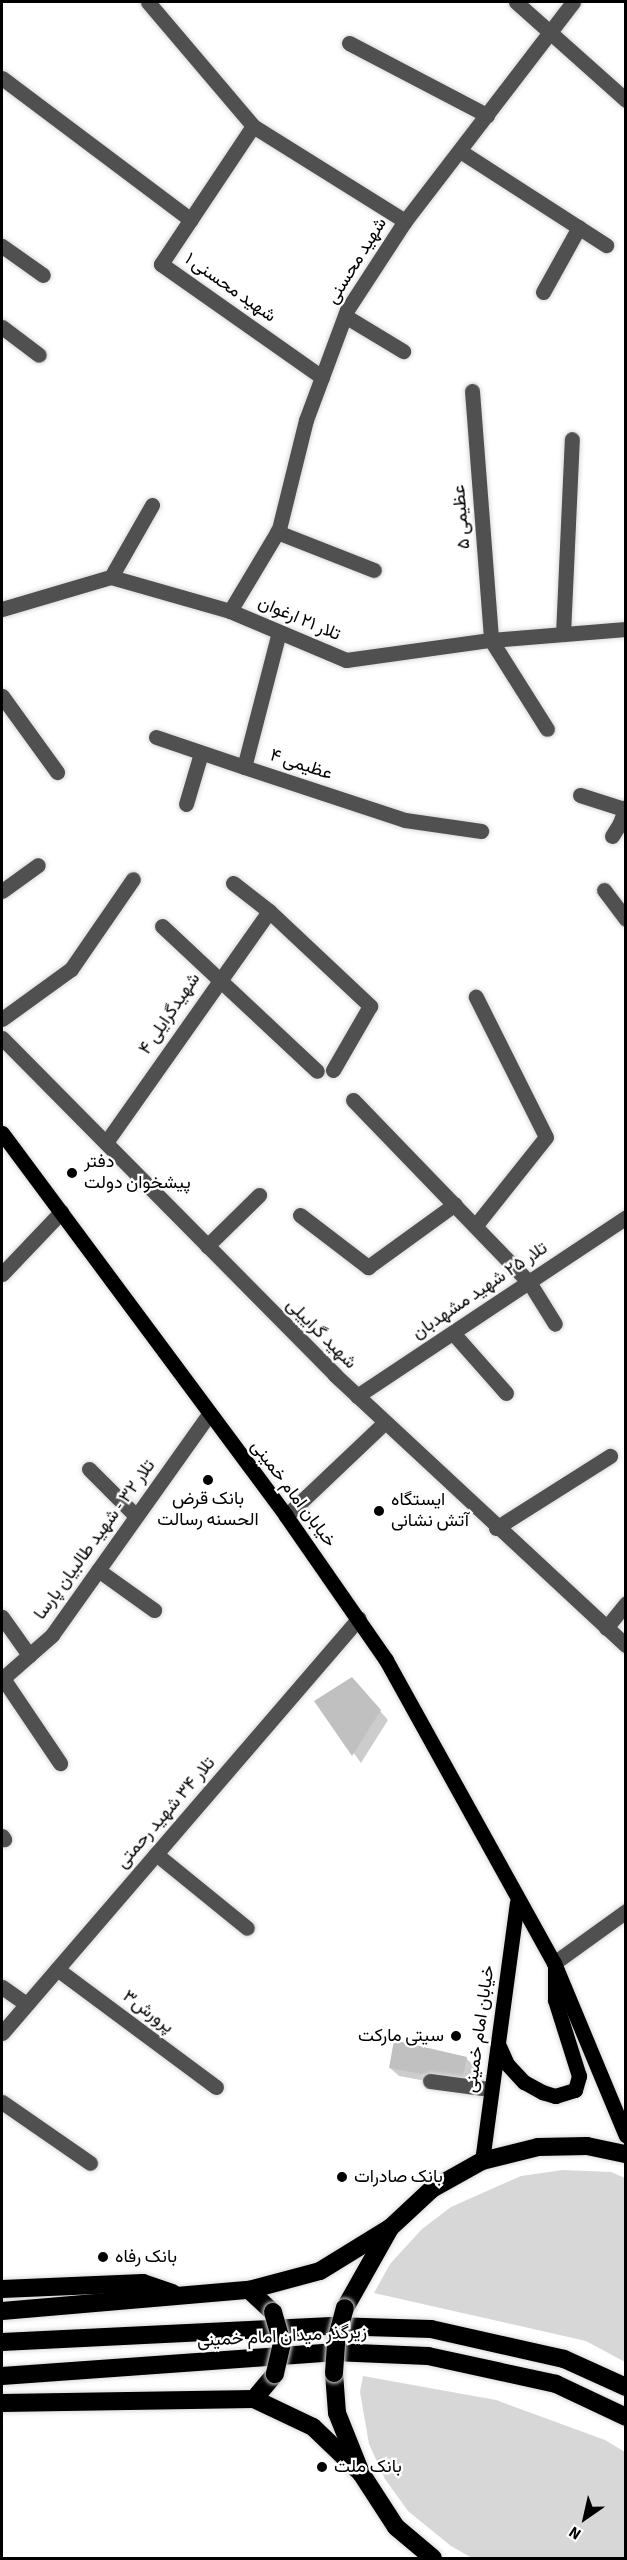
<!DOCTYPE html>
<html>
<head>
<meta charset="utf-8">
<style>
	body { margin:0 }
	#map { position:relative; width:627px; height:2560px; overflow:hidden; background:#fff; font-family:"Source Sans 3",Vazirmatn,sans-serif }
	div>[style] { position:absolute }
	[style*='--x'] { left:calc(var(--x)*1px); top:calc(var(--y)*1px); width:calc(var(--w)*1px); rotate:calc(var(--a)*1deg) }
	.green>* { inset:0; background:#d7d7d7 }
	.shadow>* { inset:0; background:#0003 }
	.building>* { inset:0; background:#c0c0c0 }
	.roads { filter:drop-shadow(0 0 2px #dbdbdb) drop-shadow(0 0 2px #dbdbdb) }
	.minor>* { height:15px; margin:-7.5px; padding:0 7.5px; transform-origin:7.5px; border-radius:7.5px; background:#505050 }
	.major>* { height:15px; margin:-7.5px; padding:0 7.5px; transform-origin:7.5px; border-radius:7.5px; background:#000 }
	.highway>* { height:18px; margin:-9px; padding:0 9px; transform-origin:9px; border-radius:9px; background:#000 }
	.bridges { filter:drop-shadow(0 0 2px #dbdbdb) drop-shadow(0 0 2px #dbdbdb) }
	.highway-bridge>* { height:18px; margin:-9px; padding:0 9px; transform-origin:9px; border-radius:9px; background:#000 }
	.dots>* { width:16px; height:16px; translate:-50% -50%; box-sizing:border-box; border:3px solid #fff; border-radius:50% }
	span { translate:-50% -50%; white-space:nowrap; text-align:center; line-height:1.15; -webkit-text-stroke:4.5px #fff; paint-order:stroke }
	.street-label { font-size:18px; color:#000 }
	.poi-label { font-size:18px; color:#000 }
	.left { translate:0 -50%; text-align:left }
	.right { translate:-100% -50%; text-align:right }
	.frame { position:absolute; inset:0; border:3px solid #000; pointer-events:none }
	.north { position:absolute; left:555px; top:2488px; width:60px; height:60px; -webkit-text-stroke:4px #fff; paint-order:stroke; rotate:214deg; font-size:16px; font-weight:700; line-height:24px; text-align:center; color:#000 }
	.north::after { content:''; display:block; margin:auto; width:21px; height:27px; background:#000; clip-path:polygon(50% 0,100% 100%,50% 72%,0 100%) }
</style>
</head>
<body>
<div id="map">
	<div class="green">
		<i style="clip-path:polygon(563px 2170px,611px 2172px,625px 2178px,625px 2362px,586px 2341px,374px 2293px,390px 2264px,422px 2229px,451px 2207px,521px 2176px)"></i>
		<i style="clip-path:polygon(363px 2376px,496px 2400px,605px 2440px,625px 2452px,625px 2558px,472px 2558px,451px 2546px,408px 2511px,385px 2479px,369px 2444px,360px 2392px)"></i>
	</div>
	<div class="shadow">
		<i style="clip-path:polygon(360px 1688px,388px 1720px,361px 1763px,316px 1701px)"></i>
		<i style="clip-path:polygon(466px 2058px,475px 2067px,470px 2089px,399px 2076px,390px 2068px)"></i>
	</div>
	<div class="building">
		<i style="clip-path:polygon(352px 1677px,381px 1710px,352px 1756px,314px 1701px)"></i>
		<i style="clip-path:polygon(394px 2040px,467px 2057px,462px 2081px,389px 2068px)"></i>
	</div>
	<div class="roads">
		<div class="minor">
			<i style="--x:148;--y:2;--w:162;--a:49.7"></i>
			<i style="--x:253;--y:126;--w:179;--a:32"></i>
			<i style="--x:516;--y:2;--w:147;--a:41.7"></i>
			<i style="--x:349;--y:43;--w:156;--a:27.6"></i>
			<i style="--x:2;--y:78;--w:236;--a:36.9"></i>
			<i style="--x:253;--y:126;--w:166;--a:123.7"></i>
			<i style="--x:161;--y:264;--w:197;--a:35.1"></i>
			<i style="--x:460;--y:151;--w:174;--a:32.8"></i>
			<i style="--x:2;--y:246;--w:50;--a:35.3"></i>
			<i style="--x:543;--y:292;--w:74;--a:-61"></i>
			<i style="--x:345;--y:316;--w:68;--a:31.1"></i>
			<i style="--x:2;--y:327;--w:46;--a:37.1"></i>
			<i style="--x:472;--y:391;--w:250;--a:85.6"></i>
			<i style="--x:491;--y:640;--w:105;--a:57.8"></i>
			<i style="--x:277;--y:532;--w:104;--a:21.4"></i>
			<i style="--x:111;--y:577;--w:83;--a:-60.3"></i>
			<i style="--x:2;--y:609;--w:114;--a:-16.4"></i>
			<i style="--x:111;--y:577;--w:124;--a:15.9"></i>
			<i style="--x:230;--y:611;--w:126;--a:22.9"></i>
			<i style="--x:346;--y:660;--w:146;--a:-7.9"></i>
			<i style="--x:491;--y:640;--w:135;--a:-4.7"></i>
			<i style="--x:230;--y:611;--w:96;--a:-59.1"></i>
			<i style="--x:279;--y:529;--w:112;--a:-76.1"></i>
			<i style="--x:306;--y:420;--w:117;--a:-69.6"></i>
			<i style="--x:347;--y:310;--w:106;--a:-56.9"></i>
			<i style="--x:405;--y:221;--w:276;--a:-52.5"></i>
			<i style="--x:279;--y:632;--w:139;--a:104.5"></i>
			<i style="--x:244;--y:767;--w:169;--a:18.2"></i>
			<i style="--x:405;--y:820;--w:77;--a:8.2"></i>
			<i style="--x:563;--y:634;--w:195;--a:-87.4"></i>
			<i style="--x:2;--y:696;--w:94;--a:54.1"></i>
			<i style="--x:156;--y:737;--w:93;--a:18.8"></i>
			<i style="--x:580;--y:795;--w:46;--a:17.7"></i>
			<i style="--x:186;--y:804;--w:53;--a:-73.6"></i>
			<i style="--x:626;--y:807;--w:17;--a:111"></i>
			<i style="--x:620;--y:823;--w:6;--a:18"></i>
			<i style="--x:612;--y:836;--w:15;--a:-58"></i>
			<i style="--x:233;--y:883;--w:46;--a:37.9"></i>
			<i style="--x:269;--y:911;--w:139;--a:43.2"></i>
			<i style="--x:370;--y:1006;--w:74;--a:120"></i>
			<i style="--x:604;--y:890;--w:36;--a:53"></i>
			<i style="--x:2;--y:891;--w:44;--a:-35.8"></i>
			<i style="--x:162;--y:926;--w:212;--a:43.1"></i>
			<i style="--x:2;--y:1019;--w:85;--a:-35.9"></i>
			<i style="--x:71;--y:969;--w:109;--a:-55.4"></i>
			<i style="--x:2;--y:1038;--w:474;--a:45.3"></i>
			<i style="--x:335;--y:1375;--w:397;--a:42.9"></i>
			<i style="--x:353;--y:1100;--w:253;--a:46"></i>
			<i style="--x:529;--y:1282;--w:49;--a:58.2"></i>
			<i style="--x:107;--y:1141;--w:281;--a:-54.8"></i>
			<i style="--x:300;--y:1215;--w:86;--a:37.4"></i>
			<i style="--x:368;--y:1267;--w:107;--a:-35.9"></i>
			<i style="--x:476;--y:1225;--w:112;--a:-51.5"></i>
			<i style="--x:546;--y:1137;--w:157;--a:-116.6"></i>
			<i style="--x:207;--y:1246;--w:73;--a:-44.4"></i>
			<i style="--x:2;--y:1274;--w:86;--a:-46.4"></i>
			<i style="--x:453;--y:1333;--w:80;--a:48.5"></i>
			<i style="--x:357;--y:1396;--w:323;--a:-33.6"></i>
			<i style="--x:89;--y:1469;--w:66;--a:45"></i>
			<i style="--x:286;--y:1516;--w:135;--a:-43.5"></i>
			<i style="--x:496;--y:1528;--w:135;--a:-32.3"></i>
			<i style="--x:98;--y:1570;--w:69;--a:35.5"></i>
			<i style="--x:2;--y:1617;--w:47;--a:54.6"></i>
			<i style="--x:606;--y:1628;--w:32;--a:-51"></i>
			<i style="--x:2;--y:1677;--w:104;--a:56"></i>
			<i style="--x:2;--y:1679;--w:67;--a:-41.3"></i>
			<i style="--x:52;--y:1635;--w:271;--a:-54.6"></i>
			<i style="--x:2;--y:1836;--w:4;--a:56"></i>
			<i style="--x:156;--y:1854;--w:117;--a:39.1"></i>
			<i style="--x:554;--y:1963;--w:89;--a:-35.8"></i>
			<i style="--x:57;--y:1969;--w:198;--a:36.6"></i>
			<i style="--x:2;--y:1987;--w:29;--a:35"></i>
			<i style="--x:2;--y:2033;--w:547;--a:-49.3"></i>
			<i style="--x:430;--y:2081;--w:61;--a:7.6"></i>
			<i style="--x:2;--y:2102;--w:107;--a:34.7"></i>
		</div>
		<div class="major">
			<i style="--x:2;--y:1133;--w:477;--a:53.4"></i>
			<i style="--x:286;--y:1516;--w:175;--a:55.2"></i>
			<i style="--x:386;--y:1660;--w:346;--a:61"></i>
			<i style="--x:554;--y:1963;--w:187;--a:67.4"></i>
			<i style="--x:499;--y:2046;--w:20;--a:66"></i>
			<i style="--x:507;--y:2064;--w:25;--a:47"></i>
			<i style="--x:524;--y:2082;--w:21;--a:29"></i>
			<i style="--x:542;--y:2092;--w:14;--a:17"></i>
			<i style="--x:555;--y:2096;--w:21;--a:-17"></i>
			<i style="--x:575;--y:2090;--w:15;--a:-74"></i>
			<i style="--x:579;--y:2076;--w:80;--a:-107.5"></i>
			<i style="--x:555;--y:2000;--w:31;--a:-90"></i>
			<i style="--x:482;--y:2161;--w:261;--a:-82.3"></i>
		</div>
		<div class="highway">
			<i style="--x:2;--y:2289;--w:141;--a:-2.4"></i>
			<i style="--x:143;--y:2283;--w:31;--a:19"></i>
			<i style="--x:249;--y:2290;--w:33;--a:43"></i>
			<i style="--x:345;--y:2308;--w:92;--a:-60.6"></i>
			<i style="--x:390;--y:2228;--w:57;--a:-42.9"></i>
			<i style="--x:432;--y:2189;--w:57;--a:-29.2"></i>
			<i style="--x:482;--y:2161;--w:58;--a:-14"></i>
			<i style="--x:538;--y:2147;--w:49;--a:-1.2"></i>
			<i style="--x:587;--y:2146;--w:40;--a:12"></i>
			<i style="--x:2;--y:2311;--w:248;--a:-4.9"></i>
			<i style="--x:249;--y:2290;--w:73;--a:-15"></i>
			<i style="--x:320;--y:2271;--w:82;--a:-31.6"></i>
			<i style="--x:2;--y:2342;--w:330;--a:-2.8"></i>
			<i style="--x:332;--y:2326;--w:99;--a:1.7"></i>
			<i style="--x:431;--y:2329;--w:136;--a:12.7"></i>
			<i style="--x:564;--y:2359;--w:68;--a:24.3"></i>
			<i style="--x:334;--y:2373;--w:40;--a:85.7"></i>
			<i style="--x:337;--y:2413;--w:65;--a:68.2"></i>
			<i style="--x:361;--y:2473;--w:64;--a:57.1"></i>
			<i style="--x:396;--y:2527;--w:48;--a:40"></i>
			<i style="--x:2;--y:2376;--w:332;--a:-4.1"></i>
			<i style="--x:333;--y:2352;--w:95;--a:2.4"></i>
			<i style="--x:428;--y:2356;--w:131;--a:12.3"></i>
			<i style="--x:556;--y:2384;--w:77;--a:25.2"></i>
			<i style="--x:254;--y:2399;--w:33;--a:-50"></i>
			<i style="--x:2;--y:2403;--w:252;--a:-0.9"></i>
			<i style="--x:254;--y:2399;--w:65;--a:25.4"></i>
			<i style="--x:313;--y:2427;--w:66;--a:43.8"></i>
		</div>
	</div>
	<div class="bridges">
		<div class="highway-bridge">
			<i style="--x:273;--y:2312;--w:32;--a:74"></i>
			<i style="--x:282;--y:2343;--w:32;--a:103"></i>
			<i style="--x:334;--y:2373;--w:32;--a:-86"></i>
			<i style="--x:336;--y:2341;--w:34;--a:-75"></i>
		</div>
	</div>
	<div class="dots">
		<i style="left:72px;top:1173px;background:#000"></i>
		<i style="left:208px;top:1480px;background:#000"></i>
		<i style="left:379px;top:1511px;background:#000"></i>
		<i style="left:456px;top:2036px;background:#000"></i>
		<i style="left:342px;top:2177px;background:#000"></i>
		<i style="left:103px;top:2257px;background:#000"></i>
		<i style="left:322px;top:2467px;background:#000"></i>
	</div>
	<div class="street-label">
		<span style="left:357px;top:261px;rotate:-58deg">شهید محسنی</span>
		<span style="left:230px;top:288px;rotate:35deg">شهید محسنی ۱</span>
		<span style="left:462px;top:517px;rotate:-95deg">عظیمی ۵</span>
		<span style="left:299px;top:619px;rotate:23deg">تلار ۲۱ ارغوان</span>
		<span style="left:301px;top:765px;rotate:18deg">عظیمی ۴</span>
		<span style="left:170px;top:1014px;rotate:-56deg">شهیدگرایلی ۴</span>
		<span style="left:480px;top:1291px;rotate:-34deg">تلار ۲۵ شهید مشهدبان</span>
		<span style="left:321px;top:1334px;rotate:45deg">شهید گراییلی</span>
		<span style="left:293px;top:1494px;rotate:53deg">خیابان امام خمینی</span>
		<span style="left:95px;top:1540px;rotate:-54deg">تلار ۳۲ - شهید طالبیان پارسا</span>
		<span style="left:166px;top:1813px;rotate:-49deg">تلار ۳۴ شهید رحمتی</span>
		<span style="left:148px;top:2012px;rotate:37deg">پرورش۳</span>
		<span style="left:480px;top:2029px;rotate:-82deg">خیابان امام خمینی</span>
		<span style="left:282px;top:2337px;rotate:-3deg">زیرگذر میدان امام خمینی</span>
	</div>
	<div class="poi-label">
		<span class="left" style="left:84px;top:1173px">دفتر<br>پیشخوان دولت</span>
		<span style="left:208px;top:1510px">بانک قرض<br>الحسنه رسالت</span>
		<span class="left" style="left:391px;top:1511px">ایستگاه<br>آتش نشانی</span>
		<span class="right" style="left:444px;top:2036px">سیتی مارکت</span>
		<span class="left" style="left:354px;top:2177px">بانک صادرات</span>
		<span class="left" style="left:115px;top:2257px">بانک رفاه</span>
		<span class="left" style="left:334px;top:2467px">بانک ملت</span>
	</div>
	<div class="frame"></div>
	<div class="north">N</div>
</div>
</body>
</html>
